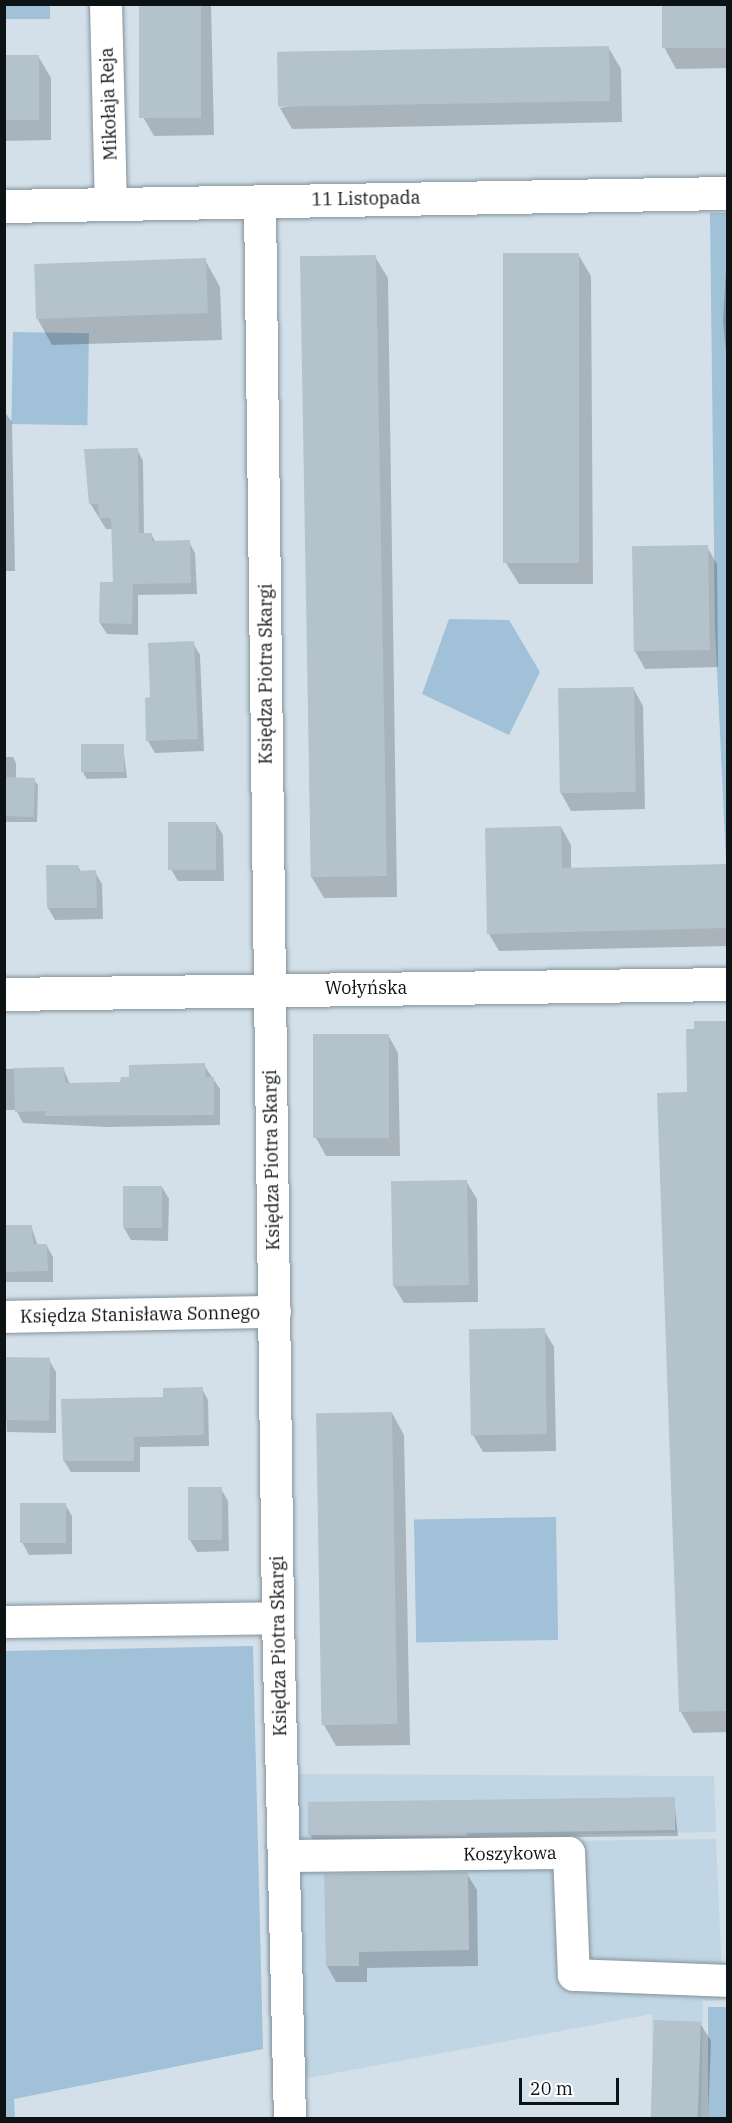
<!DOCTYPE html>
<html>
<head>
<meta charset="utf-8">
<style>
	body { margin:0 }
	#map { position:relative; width:732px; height:2123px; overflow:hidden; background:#d3e0ea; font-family:"IBM Plex Serif",serif }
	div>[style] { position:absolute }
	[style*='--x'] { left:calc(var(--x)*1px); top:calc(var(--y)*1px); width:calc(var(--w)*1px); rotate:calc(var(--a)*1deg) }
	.built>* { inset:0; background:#c1d6e4 }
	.green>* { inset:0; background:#a0c1d8; transform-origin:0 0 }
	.shadow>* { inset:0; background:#0003 }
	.building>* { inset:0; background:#b4c2cb; transform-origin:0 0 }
	.roads { filter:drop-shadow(0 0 2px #85929b) drop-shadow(0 0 2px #85929b) }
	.minor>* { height:32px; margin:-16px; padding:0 16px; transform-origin:16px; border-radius:16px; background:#fff }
	.tertiary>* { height:33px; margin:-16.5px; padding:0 16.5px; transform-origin:16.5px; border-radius:16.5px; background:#fff }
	span { translate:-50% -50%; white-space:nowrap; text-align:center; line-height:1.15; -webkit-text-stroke:5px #fff; paint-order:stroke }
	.street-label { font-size:18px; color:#0d1215 }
	.frame { position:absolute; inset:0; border:6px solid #0d1215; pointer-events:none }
	.scale { position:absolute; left:519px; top:2078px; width:100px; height:27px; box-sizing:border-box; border:3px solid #0d1215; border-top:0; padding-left:8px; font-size:18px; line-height:21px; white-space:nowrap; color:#0d1215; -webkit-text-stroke:4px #fff; paint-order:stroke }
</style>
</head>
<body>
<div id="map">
	<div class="built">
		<i style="clip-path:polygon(298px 1774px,714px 1776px,716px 1832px,298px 1839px)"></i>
		<i style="clip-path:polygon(716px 1839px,723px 2000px,703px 2001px,701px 2118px,652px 2118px,652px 2014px,271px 2085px,264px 1845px)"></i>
	</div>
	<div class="green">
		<i style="left:4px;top:5px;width:46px;height:14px"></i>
		<i style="clip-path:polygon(710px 213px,728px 213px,727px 882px,715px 628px)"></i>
		<i style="left:13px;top:332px;width:76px;height:92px;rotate:1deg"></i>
		<i style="clip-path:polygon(449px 619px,509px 620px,540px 672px,509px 735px,422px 694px)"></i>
		<i style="left:556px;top:1517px;width:123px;height:142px;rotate:89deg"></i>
		<i style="clip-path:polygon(253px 1646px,263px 2049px,14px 2099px,15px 2118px,5px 2118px,5px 1651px)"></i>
		<i style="left:727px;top:2007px;width:111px;height:19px;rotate:90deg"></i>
	</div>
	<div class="shadow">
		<i style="clip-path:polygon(141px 4px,211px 4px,214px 135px,154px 136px,143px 117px)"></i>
		<i style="clip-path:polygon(728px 4px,728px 68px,676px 69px,664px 47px)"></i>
		<i style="clip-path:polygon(608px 47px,621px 69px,622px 122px,292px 129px,280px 108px)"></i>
		<i style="clip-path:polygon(38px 56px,51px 78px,51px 140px,4px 141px,4px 57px)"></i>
		<i style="clip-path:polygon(727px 252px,728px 252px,728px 370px,723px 322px)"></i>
		<i style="clip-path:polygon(578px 254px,591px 276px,593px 584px,519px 584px,506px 563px)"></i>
		<i style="clip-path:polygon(375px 257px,388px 278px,397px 897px,324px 898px,311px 876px,302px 258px)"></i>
		<i style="clip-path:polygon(205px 260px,220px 287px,222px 340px,52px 345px,37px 318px)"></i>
		<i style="clip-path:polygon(4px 411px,12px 422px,15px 571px,4px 571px)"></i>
		<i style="clip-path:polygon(137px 449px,143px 461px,144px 535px,151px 534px,156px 543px,189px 542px,195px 553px,197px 594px,138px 595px,138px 635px,107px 634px,100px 623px,115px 584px,113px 529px,106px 529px,90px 503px)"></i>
		<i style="clip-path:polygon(707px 547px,717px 564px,718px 667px,645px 669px,635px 651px)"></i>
		<i style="clip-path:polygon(193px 643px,200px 655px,204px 751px,155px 753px,148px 741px,152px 699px)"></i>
		<i style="clip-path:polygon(633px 688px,643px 706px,645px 809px,571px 811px,561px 793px)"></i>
		<i style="clip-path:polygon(123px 746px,127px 778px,87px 779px,83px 773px)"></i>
		<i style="clip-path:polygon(4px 757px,13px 757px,16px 763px,16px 779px,34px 780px,38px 785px,37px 822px,4px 822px)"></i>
		<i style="clip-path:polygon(216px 823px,223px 835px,224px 881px,178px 881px,171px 869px)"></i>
		<i style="clip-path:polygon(561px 827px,571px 845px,571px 869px,728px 866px,728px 946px,499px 951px,489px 934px)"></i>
		<i style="clip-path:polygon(78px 866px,81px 872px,95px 872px,102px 884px,103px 919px,55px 920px,48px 908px,48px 867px)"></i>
		<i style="clip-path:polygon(728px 1022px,728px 1732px,693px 1733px,681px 1712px)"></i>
		<i style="clip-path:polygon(388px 1035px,398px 1053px,400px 1156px,326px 1156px,316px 1138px)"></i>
		<i style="clip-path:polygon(204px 1065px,220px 1089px,220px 1125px,108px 1127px,23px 1123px,16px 1110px,4px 1110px,4px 1069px,63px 1068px,70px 1084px,122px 1084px)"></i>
		<i style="clip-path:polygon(466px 1181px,477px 1199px,478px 1302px,404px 1303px,394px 1286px)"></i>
		<i style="clip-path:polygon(162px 1187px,169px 1199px,168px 1241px,131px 1240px,124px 1228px)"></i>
		<i style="clip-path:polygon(31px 1226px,38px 1246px,47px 1246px,53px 1257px,53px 1282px,4px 1282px,4px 1227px)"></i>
		<i style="clip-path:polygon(544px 1330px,554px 1347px,556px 1451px,483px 1452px,473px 1435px)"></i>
		<i style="clip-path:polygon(4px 1359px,49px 1360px,56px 1372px,56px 1433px,7px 1432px)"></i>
		<i style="clip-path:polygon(202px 1389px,208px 1400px,209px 1446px,140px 1447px,140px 1472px,71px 1472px,64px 1461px,164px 1398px)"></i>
		<i style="clip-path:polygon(392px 1413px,404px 1435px,410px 1745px,336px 1746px,324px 1725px)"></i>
		<i style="clip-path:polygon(221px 1489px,228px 1501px,229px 1551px,197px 1552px,190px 1540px)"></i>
		<i style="clip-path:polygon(65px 1504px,72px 1516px,72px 1554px,29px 1555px,22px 1542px)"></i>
		<i style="clip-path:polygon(674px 1798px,678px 1836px,470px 1838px,470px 1842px,313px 1840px,310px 1834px)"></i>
		<i style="clip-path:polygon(467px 1874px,477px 1890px,478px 1966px,367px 1968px,367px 1982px,336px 1982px,327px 1966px)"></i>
		<i style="clip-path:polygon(655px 2021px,700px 2023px,711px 2041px,708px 2118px,652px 2118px)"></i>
	</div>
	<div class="building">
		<i style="left:139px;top:4px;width:62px;height:114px"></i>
		<i style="left:662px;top:4px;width:66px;height:44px"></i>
		<i style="left:609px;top:46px;width:55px;height:332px;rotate:89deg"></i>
		<i style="left:4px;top:55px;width:35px;height:65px"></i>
		<i style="left:503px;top:253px;width:76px;height:310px"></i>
		<i style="left:376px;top:255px;width:621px;height:76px;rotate:89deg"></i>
		<i style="left:206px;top:258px;width:55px;height:172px;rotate:88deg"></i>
		<i style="clip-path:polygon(138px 448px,139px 533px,152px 533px,152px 541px,190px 540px,191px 583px,133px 584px,132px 624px,99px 623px,100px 582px,113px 582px,111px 518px,99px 518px,98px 504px,89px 504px,84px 449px)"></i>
		<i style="left:708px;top:545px;width:105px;height:76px;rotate:89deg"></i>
		<i style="clip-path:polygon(194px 641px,198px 739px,146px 741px,145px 698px,150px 697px,148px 643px)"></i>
		<i style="left:634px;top:687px;width:105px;height:76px;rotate:89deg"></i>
		<i style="left:124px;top:744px;width:28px;height:43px;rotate:90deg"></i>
		<i style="left:4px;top:777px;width:31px;height:39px;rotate:2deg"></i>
		<i style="left:168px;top:822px;width:48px;height:48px"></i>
		<i style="clip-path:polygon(561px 826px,562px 868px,728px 864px,728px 928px,487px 934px,485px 828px)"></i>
		<i style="clip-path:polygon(46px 865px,78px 865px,79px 871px,96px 870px,97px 908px,47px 908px)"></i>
		<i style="clip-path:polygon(694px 1021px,728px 1021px,728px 1711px,679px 1712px,657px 1093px,687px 1092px,686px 1029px,694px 1029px)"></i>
		<i style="left:313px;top:1034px;width:76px;height:104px"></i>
		<i style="clip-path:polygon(205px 1063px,206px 1077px,214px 1077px,214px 1115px,45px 1116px,46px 1111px,15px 1112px,14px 1068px,64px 1067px,65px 1083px,120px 1082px,121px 1077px,129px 1077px,129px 1065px)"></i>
		<i style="left:467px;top:1180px;width:105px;height:76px;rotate:89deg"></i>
		<i style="left:123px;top:1186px;width:39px;height:42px"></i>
		<i style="clip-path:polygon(4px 1225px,32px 1225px,33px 1244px,47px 1244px,48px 1271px,4px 1272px)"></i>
		<i style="left:545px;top:1328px;width:106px;height:76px;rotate:89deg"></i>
		<i style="left:4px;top:1357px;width:46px;height:63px;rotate:1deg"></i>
		<i style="clip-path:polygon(203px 1387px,204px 1435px,134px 1437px,134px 1461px,63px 1461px,61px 1399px,163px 1397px,163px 1388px)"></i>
		<i style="left:392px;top:1412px;width:312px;height:76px;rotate:89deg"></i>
		<i style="left:222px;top:1487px;width:53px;height:34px;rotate:90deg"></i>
		<i style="left:20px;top:1503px;width:46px;height:40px"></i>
		<i style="clip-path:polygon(675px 1797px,675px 1830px,467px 1833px,467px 1836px,308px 1835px,308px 1802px)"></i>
		<i style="clip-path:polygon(468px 1872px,469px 1950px,359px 1952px,359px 1966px,326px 1966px,324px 1874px)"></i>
		<i style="left:654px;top:2020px;width:47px;height:98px;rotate:2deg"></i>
	</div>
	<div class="roads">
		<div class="minor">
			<i style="--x:106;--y:4;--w:200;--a:88.6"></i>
			<i style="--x:260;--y:202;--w:1416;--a:89.27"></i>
			<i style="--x:278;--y:1618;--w:500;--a:88.63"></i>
			<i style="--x:4;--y:1317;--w:271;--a:-1.1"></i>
			<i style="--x:4;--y:1622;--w:274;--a:-0.8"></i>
			<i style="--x:284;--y:1856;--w:285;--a:-0.6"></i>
			<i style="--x:569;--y:1853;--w:122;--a:87.7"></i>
			<i style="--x:574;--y:1975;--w:154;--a:2.2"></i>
		</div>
		<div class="tertiary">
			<i style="--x:4;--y:206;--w:724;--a:-1.03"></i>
			<i style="--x:4;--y:994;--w:724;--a:-0.79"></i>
		</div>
	</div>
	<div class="street-label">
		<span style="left:109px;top:104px;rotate:-92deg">Mikołaja Reja</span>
		<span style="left:366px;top:199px;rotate:-1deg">11 Listopada</span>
		<span style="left:266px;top:674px;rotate:-90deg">Księdza Piotra Skargi</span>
		<span style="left:366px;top:988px">Wołyńska</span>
		<span style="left:272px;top:1160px;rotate:-91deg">Księdza Piotra Skargi</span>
		<span style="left:140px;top:1315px;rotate:-1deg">Księdza Stanisława Sonnego</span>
		<span style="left:279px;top:1646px;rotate:-91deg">Księdza Piotra Skargi</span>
		<span style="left:510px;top:1854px;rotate:-1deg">Koszykowa</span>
	</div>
	<div class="frame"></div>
	<div class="scale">20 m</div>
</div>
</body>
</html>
